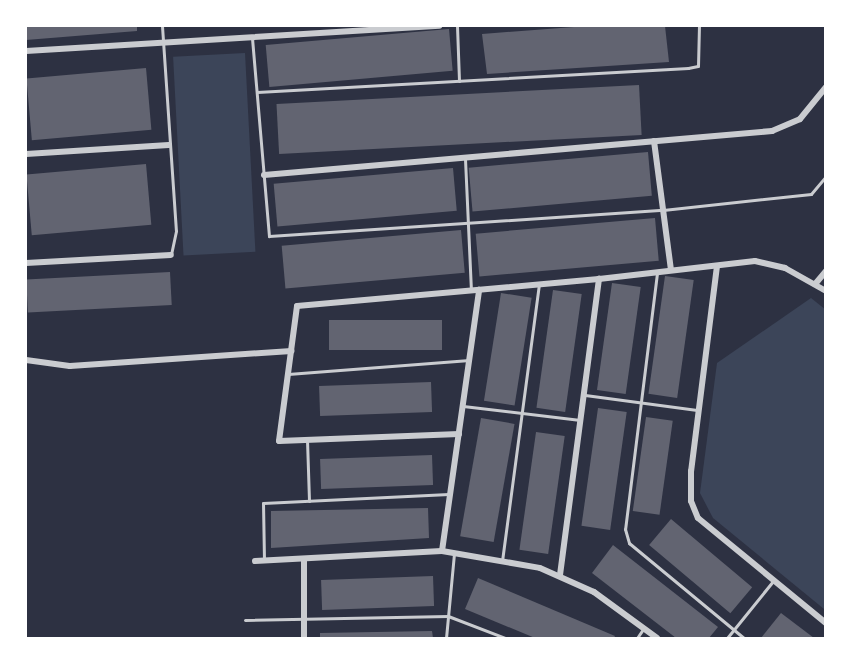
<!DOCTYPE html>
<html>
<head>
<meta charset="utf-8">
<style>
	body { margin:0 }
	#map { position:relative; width:851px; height:664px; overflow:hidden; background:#2d3142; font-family:Commissioner,sans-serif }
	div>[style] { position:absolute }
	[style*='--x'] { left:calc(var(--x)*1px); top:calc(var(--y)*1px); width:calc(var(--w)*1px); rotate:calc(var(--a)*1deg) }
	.green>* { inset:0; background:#3c4559; transform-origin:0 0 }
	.building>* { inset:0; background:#626471; transform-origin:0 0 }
	.service>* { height:3px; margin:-1.5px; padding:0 1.5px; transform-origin:1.5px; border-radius:1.5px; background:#caccd0 }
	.minor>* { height:6px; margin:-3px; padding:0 3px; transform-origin:3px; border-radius:3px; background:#caccd0 }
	span { translate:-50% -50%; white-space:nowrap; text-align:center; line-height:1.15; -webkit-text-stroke:5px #fff; paint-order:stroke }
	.frame { position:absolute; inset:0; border:27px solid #fff; pointer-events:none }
</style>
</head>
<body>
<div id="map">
	<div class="green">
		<i style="left:245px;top:53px;width:199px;height:72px;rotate:87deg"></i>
		<i style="clip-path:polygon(811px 298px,826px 310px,824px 609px,713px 518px,700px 493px,717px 363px)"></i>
	</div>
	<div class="building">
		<i style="clip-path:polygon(26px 26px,137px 26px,137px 31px,26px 40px)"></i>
		<i style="clip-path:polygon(587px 26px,665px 26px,669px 62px,487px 74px,482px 34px)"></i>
		<i style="left:449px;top:29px;width:42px;height:184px;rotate:85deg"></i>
		<i style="left:146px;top:68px;width:62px;height:120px;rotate:85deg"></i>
		<i style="left:639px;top:85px;width:50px;height:363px;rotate:87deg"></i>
		<i style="left:648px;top:152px;width:44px;height:180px;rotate:85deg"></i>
		<i style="left:146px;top:164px;width:61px;height:120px;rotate:85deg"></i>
		<i style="left:453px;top:168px;width:43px;height:180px;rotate:85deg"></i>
		<i style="left:655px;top:218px;width:43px;height:180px;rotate:85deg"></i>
		<i style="left:461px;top:230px;width:43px;height:180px;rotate:85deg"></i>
		<i style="left:170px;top:272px;width:33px;height:144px;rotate:87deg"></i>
		<i style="left:665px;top:276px;width:29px;height:119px;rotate:8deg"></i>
		<i style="left:612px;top:283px;width:29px;height:108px;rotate:8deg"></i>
		<i style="left:553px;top:290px;width:29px;height:119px;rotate:8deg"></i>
		<i style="left:501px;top:293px;width:31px;height:109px;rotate:9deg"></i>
		<i style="left:442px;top:320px;width:30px;height:113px;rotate:90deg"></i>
		<i style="left:431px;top:382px;width:30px;height:112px;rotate:88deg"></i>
		<i style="left:598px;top:408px;width:29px;height:119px;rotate:8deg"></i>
		<i style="left:646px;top:417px;width:27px;height:95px;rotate:8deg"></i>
		<i style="left:481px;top:418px;width:34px;height:120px;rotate:10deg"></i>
		<i style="left:536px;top:432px;width:29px;height:119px;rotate:8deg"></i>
		<i style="left:432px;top:455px;width:30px;height:112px;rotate:88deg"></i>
		<i style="clip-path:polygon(428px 508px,429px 538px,271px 548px,271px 511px)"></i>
		<i style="left:671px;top:519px;width:106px;height:34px;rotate:40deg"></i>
		<i style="clip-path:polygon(613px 545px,718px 627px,709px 638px,676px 638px,592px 573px)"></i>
		<i style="left:433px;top:576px;width:30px;height:112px;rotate:88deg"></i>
		<i style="clip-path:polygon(478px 578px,615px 636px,614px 638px,535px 638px,465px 609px)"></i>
		<i style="clip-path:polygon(781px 613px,814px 638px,761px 638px)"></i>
		<i style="clip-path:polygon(432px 631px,433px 638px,320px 638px,320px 633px)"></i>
	</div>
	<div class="service">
		<i style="--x:162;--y:26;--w:205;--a:86.1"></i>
		<i style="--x:176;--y:231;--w:24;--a:102"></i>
		<i style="--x:457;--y:26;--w:55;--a:87.9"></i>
		<i style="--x:252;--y:38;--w:199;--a:85.1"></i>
		<i style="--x:269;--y:236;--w:395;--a:-3.8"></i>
		<i style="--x:663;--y:210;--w:149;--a:-6.2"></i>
		<i style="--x:811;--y:194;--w:23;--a:-50"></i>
		<i style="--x:257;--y:92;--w:432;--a:-3.2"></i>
		<i style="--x:688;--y:68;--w:10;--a:-11"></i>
		<i style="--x:698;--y:66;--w:40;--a:-88.6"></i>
		<i style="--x:465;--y:159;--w:131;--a:87.4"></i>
		<i style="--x:657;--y:273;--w:258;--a:97.1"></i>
		<i style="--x:625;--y:529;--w:15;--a:74"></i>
		<i style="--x:629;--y:543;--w:149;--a:39.6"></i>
		<i style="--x:288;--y:374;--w:182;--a:-4.4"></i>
		<i style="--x:585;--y:395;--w:113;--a:7.6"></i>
		<i style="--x:463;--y:406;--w:118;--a:6.8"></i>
		<i style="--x:307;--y:440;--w:61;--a:88.1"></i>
		<i style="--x:264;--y:560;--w:57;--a:-91"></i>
		<i style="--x:263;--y:503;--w:186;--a:-2.8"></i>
		<i style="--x:502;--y:561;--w:278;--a:-82.4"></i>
		<i style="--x:245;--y:620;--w:203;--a:-1.1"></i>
		<i style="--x:448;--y:616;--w:61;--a:21.1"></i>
		<i style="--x:446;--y:638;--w:84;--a:-84.6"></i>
		<i style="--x:637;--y:638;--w:11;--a:-56"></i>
		<i style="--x:727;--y:638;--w:73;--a:-51.1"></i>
	</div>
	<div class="minor">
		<i style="--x:26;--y:51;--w:414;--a:-3.5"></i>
		<i style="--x:654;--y:141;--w:130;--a:82.5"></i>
		<i style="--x:26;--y:154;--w:143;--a:-3.6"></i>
		<i style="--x:264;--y:175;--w:510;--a:-4.95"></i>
		<i style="--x:772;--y:131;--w:30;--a:-23"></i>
		<i style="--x:800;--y:119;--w:41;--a:-50.9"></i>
		<i style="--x:26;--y:263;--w:145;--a:-3.2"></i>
		<i style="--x:717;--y:266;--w:207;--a:97.2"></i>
		<i style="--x:691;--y:471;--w:30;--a:90"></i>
		<i style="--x:691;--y:501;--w:18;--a:68"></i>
		<i style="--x:698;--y:518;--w:166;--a:39.4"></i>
		<i style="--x:816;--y:283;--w:16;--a:-50"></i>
		<i style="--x:26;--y:360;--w:44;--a:7.8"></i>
		<i style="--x:70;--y:366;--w:222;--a:-3.9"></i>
		<i style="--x:459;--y:434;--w:180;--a:177.8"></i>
		<i style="--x:279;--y:441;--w:136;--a:-82.4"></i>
		<i style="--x:297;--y:306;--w:303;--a:-5.1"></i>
		<i style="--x:599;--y:279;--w:157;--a:-6.6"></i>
		<i style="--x:755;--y:261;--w:31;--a:13"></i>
		<i style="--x:785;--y:268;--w:47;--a:29.3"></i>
		<i style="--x:442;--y:551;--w:264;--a:-81.9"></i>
		<i style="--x:255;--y:561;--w:187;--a:-3.1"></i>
		<i style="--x:442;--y:551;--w:99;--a:9.8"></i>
		<i style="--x:540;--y:568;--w:59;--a:24"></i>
		<i style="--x:594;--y:592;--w:78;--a:36.1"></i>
		<i style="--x:560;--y:575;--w:299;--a:-82.5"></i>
		<i style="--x:304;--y:638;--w:79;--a:-90"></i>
	</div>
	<div class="frame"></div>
</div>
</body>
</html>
